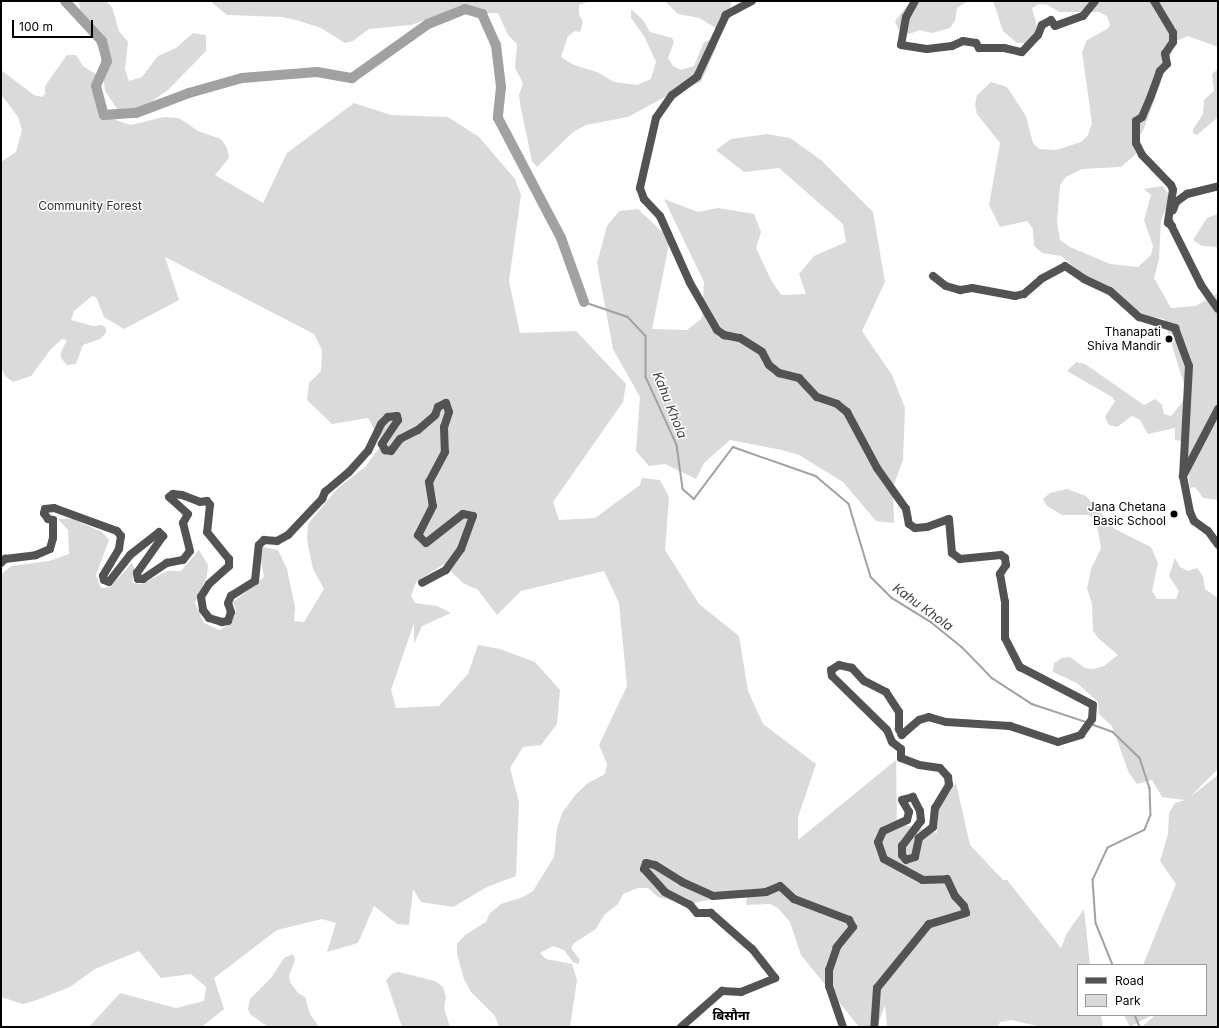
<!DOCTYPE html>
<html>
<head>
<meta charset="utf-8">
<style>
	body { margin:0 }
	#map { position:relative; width:1219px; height:1028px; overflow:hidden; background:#fff; font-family:Inter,"Noto Sans Devanagari",sans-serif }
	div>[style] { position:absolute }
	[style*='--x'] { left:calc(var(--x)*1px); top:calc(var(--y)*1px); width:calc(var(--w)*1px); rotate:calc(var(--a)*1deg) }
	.green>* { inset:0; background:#dadada }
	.stream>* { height:1.5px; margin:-0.75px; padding:0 0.75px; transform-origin:0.75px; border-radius:0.75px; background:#a1a1a1 }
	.river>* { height:10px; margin:-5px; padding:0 5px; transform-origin:5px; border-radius:5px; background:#a1a1a1 }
	.minor>* { height:8px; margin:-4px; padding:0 4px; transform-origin:4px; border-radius:4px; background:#535353 }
	.dots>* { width:11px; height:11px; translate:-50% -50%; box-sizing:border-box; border:2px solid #fff; border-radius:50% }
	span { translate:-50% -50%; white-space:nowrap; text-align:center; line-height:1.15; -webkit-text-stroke:3px #fff; paint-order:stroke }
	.park-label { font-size:12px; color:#313131 }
	.poi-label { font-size:12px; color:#000 }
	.right { translate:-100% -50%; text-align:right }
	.water-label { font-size:13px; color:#424242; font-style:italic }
	.neighbourhood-label { font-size:13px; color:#000; font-weight:700 }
	.frame { position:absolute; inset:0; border:2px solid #000; pointer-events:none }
	.legend { position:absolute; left:1077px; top:964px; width:130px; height:52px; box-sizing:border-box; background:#fff; border:1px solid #999; margin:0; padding:5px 7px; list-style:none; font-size:12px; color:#000 }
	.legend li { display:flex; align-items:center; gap:8px; height:20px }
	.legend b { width:20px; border:1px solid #999 }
	.scale { position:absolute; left:12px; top:20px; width:81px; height:18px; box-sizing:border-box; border:2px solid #000; border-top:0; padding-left:5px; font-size:12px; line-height:14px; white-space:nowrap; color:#000; -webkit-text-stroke:3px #fff; paint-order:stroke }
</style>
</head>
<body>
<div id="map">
	<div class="green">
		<i style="clip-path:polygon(79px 1px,106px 1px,112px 7px,119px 31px,128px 42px,125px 69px,129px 81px,142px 77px,158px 56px,176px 48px,193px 33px,206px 35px,206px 51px,168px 90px,145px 106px,127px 112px,118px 110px,105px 91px,101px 56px,94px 37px,81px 20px)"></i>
		<i style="clip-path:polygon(210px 1px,590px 1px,579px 5px,579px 14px,583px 22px,580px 32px,575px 31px,568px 36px,561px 57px,574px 65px,597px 72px,614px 82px,637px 85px,651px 79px,656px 62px,644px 36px,631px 18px,631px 9px,643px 20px,650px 32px,672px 38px,674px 42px,668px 58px,673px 66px,681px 70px,694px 66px,704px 42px,712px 40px,717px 46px,701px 82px,663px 98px,628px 117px,586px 125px,573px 132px,537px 167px,532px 161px,520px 104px,519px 95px,523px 83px,515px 68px,517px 44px,508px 35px,498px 13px,445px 13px,411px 25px,369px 29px,353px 41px,345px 43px,321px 28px,296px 20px,282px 17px,227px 15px)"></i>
		<i style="clip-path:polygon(665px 1px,732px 1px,725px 26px,716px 28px,699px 18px,678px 14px)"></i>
		<i style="clip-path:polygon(911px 1px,968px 1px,957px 8px,955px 21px,950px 28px,932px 33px,920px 30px,909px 34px,898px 29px,895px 21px)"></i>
		<i style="clip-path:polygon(993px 1px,1218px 1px,1218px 47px,1188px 36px,1176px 41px,1143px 131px,1134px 143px,1136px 154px,1121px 167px,1082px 169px,1066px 177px,1060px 185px,1057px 222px,1060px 240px,1070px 247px,1110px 264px,1138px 267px,1151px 255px,1153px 246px,1144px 220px,1151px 195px,1144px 189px,1162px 186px,1168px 193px,1169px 202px,1161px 220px,1159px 259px,1154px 278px,1171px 308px,1196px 306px,1218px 293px,1218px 500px,1203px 498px,1195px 487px,1190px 488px,1187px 461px,1181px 441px,1175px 440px,1175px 428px,1148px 434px,1140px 420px,1132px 416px,1117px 427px,1109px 425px,1105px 417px,1115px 401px,1112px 397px,1067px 371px,1076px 362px,1085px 364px,1144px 405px,1155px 399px,1162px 405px,1164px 414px,1171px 416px,1183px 401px,1186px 391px,1164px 319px,1147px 316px,1131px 307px,1093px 279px,1081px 273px,1061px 256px,1042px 253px,1034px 246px,1033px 229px,1027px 221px,1000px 227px,989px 205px,1000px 143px,977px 114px,975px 104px,977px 95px,991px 82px,1007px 87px,1026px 116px,1033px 143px,1039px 149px,1056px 150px,1081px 142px,1088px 135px,1092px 123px,1082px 52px,1087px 40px,1107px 29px,1110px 25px,1107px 16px,1099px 12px,1059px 12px,1048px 5px,1039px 4px,1032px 8px,1037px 26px,1034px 35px,1025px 43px,1017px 43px,1003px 31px)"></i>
		<i style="clip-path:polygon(67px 55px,76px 55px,83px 66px,97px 75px,105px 109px,115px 120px,131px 125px,164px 117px,179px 118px,198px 131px,221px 139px,227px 148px,229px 158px,215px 175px,263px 203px,287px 153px,354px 103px,391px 115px,448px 117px,479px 137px,515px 179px,521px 195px,509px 281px,520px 333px,576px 331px,626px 384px,623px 402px,553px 502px,559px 520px,595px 518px,640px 485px,642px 478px,660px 480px,669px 497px,665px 550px,699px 604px,739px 636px,748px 691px,763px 724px,816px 764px,798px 817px,798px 840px,896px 760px,897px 823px,937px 833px,938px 809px,956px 783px,970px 845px,1003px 880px,1007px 880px,1061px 948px,1067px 933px,1084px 909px,1090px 965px,1078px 965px,1078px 1015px,1101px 1015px,1103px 1027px,1042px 1027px,1011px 1020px,1000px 1022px,998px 1027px,887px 1027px,885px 1005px,877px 1027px,859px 1027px,801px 955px,790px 922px,778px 908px,770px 904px,746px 905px,747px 895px,702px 901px,690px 905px,658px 897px,648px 888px,638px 888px,623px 894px,618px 904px,604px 915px,596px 929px,574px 943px,571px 948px,580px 960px,578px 964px,573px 962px,564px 950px,553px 946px,540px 953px,546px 959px,572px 964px,577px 980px,570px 1027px,499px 1027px,495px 1016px,471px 992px,464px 979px,457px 954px,457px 944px,465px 935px,486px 922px,490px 913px,501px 904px,523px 897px,533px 891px,554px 857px,557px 829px,562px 813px,576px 794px,588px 783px,605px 774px,607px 764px,599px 745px,627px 686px,619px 603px,604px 571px,521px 591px,497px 615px,478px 590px,463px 583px,444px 564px,416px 582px,411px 596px,415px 603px,437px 606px,451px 613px,422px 626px,414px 644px,414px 623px,391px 690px,396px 708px,439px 706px,468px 674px,478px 645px,500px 649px,535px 662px,560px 690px,557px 724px,541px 745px,523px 747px,510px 768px,519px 802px,516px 876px,487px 887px,453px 907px,421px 902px,413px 889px,409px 925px,397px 924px,374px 906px,358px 943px,327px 952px,336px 923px,322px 919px,277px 930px,214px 978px,224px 1009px,203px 1026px,89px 1027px,120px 993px,176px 1008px,204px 1001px,206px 987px,191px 974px,161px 978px,139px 951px,95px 969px,70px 987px,37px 1000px,23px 1004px,1px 997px,1px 575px,11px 566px,49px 561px,69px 554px,68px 530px,58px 519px,73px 519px,102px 532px,109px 540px,96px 575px,101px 588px,110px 587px,132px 563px,135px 569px,132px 583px,142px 584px,167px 571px,181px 571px,199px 550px,208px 565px,207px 576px,195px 603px,204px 623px,220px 630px,231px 623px,236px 611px,233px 602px,264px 577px,261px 560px,263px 547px,278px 550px,287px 569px,295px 607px,294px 621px,304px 622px,324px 589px,313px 569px,307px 540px,308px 524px,337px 489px,366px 466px,382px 444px,368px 418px,332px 424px,307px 400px,309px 383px,321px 371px,322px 350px,314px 334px,165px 257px,179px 300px,124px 329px,104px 317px,96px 297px,92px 296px,74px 311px,71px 320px,93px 326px,102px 325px,106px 328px,106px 333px,100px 339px,83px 345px,76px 364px,67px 365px,61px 358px,61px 352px,67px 340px,62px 339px,51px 349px,31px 376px,13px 382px,5px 376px,1px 367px,1px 162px,16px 152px,22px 130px,18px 117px,1px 94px,1px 70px,34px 95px,42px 97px,45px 94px,45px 86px)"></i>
		<i style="clip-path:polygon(1218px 69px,1218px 117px,1197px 135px,1193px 133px,1193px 129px,1203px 114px,1204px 100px,1214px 91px,1212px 74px)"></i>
		<i style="clip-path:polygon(767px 134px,790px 138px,821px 160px,873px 212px,885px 282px,862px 331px,892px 375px,905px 408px,903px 460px,893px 487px,894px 523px,876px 521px,843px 482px,799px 455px,782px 450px,730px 440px,704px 463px,696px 479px,665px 464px,649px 466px,636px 451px,640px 397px,613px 349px,597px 263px,607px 226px,619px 211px,638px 209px,670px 239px,652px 329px,687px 330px,702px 318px,704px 282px,664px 199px,698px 212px,718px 208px,754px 214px,761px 232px,756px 248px,771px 280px,781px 295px,806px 294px,799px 274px,814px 256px,846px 242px,843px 224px,779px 168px,744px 172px,716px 150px,731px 139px)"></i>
		<i style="clip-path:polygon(1218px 214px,1218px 247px,1202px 246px,1193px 240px,1207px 218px)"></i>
		<i style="clip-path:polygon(1067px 489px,1086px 496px,1115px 529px,1151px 547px,1158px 563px,1152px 591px,1157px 599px,1176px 599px,1179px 591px,1169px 576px,1175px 558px,1180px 567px,1188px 571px,1197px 568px,1203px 576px,1205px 589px,1218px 598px,1218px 769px,1190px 797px,1218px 775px,1218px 1027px,1142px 1027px,1155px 1015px,1206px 1015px,1206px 965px,1143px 965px,1176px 884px,1160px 861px,1168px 834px,1169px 813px,1175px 803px,1185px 800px,1162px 797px,1152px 780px,1137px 784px,1129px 773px,1112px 726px,1099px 714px,1098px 702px,1077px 683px,1053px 672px,1054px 663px,1062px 658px,1070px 657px,1085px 668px,1094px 669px,1104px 666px,1118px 655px,1098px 638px,1093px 631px,1092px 604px,1087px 588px,1091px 569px,1101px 548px,1096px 520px,1088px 515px,1062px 515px,1047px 506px,1043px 499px,1050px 493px)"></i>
		<i style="clip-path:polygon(293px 954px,295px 960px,289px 976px,290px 982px,298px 993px,305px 997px,310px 1014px,319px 1027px,268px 1027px,250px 1014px,248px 1009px,250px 999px,271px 978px,284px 958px)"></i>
		<i style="clip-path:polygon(399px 972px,435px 981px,443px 987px,446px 997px,444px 1008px,450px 1027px,402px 1027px,386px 980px,393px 973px)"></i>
		<i style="clip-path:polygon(1124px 1015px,1152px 1015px,1130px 1027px)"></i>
	</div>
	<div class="stream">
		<i style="--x:584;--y:302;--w:46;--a:18.8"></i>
		<i style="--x:628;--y:317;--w:26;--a:47"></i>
		<i style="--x:646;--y:336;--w:41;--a:90"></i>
		<i style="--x:646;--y:377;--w:75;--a:65.5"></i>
		<i style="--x:677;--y:445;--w:44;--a:82.2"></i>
		<i style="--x:683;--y:489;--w:15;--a:42"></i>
		<i style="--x:694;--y:499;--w:65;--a:-53.1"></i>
		<i style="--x:733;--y:447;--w:88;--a:19.3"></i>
		<i style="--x:816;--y:476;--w:43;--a:40.3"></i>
		<i style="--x:849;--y:504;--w:76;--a:73.2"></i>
		<i style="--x:871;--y:577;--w:30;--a:45"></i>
		<i style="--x:892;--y:598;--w:46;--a:31.6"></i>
		<i style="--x:931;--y:622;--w:40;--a:39"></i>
		<i style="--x:962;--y:647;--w:43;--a:45.9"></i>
		<i style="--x:992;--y:678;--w:48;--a:33"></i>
		<i style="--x:1032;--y:704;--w:57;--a:18.4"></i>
		<i style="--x:1091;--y:724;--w:23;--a:20"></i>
		<i style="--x:1113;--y:732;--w:37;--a:44"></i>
		<i style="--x:1140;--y:758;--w:32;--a:72"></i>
		<i style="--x:1150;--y:788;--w:27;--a:88"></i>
		<i style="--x:1151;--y:815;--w:16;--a:112"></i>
		<i style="--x:1145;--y:830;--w:41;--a:154.1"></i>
		<i style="--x:1108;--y:848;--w:35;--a:115"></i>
		<i style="--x:1093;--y:880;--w:43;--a:86"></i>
		<i style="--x:1096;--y:923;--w:45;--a:68"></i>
		<i style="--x:1135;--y:1015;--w:13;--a:67"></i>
	</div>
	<div class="river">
		<i style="--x:65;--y:1;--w:54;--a:47.2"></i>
		<i style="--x:102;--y:41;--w:21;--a:76"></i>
		<i style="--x:107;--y:61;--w:27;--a:114"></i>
		<i style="--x:96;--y:86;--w:30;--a:75"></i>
		<i style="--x:104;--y:115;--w:32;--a:-4"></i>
		<i style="--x:136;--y:113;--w:57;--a:-20.7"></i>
		<i style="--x:189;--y:93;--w:55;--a:-15.8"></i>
		<i style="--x:242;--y:78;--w:75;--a:-4.6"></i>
		<i style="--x:317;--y:72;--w:36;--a:10"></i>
		<i style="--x:352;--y:78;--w:93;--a:-35.4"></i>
		<i style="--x:428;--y:24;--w:40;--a:-22"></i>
		<i style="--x:465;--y:9;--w:18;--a:16"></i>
		<i style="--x:482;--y:14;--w:34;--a:66"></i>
		<i style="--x:496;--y:45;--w:42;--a:83.2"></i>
		<i style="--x:501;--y:87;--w:31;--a:96"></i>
		<i style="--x:498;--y:118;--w:136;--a:62.3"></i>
		<i style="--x:561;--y:238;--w:68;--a:70.2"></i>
	</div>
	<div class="minor">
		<i style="--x:752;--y:1;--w:30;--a:152"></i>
		<i style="--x:726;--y:15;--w:68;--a:115.1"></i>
		<i style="--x:697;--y:77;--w:31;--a:144"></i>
		<i style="--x:672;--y:95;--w:28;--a:125"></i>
		<i style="--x:656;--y:118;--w:72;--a:102.9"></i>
		<i style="--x:640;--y:188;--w:12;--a:70"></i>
		<i style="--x:644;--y:199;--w:23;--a:47"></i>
		<i style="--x:660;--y:216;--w:73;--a:65.9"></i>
		<i style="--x:690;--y:283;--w:54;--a:60.1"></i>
		<i style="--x:717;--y:330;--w:9;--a:36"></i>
		<i style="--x:724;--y:335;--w:16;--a:11"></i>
		<i style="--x:740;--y:338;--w:26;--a:32"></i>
		<i style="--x:762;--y:352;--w:15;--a:62"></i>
		<i style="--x:769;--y:365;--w:13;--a:39"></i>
		<i style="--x:779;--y:373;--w:21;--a:14"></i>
		<i style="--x:799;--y:378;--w:26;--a:47"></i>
		<i style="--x:817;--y:397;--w:21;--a:19"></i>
		<i style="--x:837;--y:404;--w:13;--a:39"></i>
		<i style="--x:847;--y:412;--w:64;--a:61.8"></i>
		<i style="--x:877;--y:468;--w:50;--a:54.7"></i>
		<i style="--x:906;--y:509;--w:15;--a:79"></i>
		<i style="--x:909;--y:524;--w:7;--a:34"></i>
		<i style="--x:915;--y:528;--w:12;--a:-5"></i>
		<i style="--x:927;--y:527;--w:23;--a:-20"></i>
		<i style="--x:949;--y:519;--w:34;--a:85"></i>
		<i style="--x:952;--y:553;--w:10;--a:37"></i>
		<i style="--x:960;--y:559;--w:41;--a:-5.6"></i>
		<i style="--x:1001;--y:555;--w:5;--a:37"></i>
		<i style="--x:1005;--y:558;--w:7;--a:82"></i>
		<i style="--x:1006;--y:565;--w:11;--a:124"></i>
		<i style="--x:1000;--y:574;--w:28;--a:80"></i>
		<i style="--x:1005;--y:602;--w:36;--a:90"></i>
		<i style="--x:1005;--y:638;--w:33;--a:63"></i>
		<i style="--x:1020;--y:667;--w:82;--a:27.5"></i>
		<i style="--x:1093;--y:705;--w:14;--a:94"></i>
		<i style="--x:1092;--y:719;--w:19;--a:125"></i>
		<i style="--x:1081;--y:735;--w:24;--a:163"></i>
		<i style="--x:1058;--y:742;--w:51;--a:-161.6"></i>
		<i style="--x:1010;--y:726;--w:64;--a:-176.4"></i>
		<i style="--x:946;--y:722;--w:18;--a:-164"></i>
		<i style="--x:929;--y:717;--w:10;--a:163"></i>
		<i style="--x:919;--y:720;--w:23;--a:139"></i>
		<i style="--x:902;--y:735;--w:7;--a:-117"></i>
		<i style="--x:899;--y:729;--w:17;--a:-90"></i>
		<i style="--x:899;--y:712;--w:24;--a:-123"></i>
		<i style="--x:886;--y:692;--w:25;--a:-153"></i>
		<i style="--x:864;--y:681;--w:18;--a:-133"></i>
		<i style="--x:852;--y:668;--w:13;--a:-167"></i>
		<i style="--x:839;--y:665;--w:9;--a:148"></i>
		<i style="--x:831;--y:670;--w:6;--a:81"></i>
		<i style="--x:832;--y:676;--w:77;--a:44.5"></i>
		<i style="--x:887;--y:730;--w:13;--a:67"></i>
		<i style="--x:892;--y:742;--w:11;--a:38"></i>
		<i style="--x:901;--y:749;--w:9;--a:90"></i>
		<i style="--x:901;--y:758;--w:19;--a:21"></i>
		<i style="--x:919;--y:765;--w:21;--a:8"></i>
		<i style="--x:940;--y:768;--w:12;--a:48"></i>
		<i style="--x:948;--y:777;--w:8;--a:83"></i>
		<i style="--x:949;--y:785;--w:27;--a:121"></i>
		<i style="--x:935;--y:808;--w:19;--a:96"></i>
		<i style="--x:933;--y:827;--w:18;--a:142"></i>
		<i style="--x:919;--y:838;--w:19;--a:102"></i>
		<i style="--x:915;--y:857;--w:9;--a:162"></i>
		<i style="--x:906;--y:860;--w:6;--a:-129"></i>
		<i style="--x:902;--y:855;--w:9;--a:-90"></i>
		<i style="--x:902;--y:846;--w:31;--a:-53"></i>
		<i style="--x:921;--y:821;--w:10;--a:-96"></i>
		<i style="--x:920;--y:811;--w:16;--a:-117"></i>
		<i style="--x:913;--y:797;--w:11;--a:165"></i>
		<i style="--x:902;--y:800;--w:14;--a:60"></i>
		<i style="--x:909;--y:812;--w:8;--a:104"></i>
		<i style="--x:907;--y:820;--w:26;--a:155"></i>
		<i style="--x:883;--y:831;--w:12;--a:114"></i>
		<i style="--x:878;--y:842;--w:18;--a:71"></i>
		<i style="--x:884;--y:859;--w:44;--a:28.3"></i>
		<i style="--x:923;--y:880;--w:24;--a:-2"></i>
		<i style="--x:947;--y:879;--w:19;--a:65"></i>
		<i style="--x:955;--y:896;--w:13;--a:48"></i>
		<i style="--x:964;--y:906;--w:7;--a:74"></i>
		<i style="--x:966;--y:913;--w:39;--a:163"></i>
		<i style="--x:929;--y:924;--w:82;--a:129.1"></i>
		<i style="--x:877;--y:988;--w:39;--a:94"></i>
		<i style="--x:915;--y:1;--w:18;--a:119"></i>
		<i style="--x:906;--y:17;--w:28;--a:100"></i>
		<i style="--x:901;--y:45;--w:26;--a:9"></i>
		<i style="--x:927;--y:49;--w:25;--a:-7"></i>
		<i style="--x:952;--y:46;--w:12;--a:-24"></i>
		<i style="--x:963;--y:41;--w:13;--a:9"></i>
		<i style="--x:976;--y:43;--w:6;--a:59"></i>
		<i style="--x:979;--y:48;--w:25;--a:0"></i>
		<i style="--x:1004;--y:48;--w:18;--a:13"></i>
		<i style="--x:1022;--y:52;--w:23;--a:-47"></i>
		<i style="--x:1038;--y:35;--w:11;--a:-68"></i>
		<i style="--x:1042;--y:25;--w:10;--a:-29"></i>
		<i style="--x:1051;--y:20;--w:7;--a:56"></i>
		<i style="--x:1055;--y:26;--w:30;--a:-20"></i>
		<i style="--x:1083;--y:16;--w:19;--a:-51"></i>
		<i style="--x:1154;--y:1;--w:37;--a:59"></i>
		<i style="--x:1173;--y:33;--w:9;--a:90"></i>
		<i style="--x:1173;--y:42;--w:14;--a:124"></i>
		<i style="--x:1165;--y:54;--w:10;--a:79"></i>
		<i style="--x:1167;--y:64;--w:10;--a:135"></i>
		<i style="--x:1160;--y:71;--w:27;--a:110"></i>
		<i style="--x:1151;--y:96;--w:23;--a:113"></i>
		<i style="--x:1142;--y:117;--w:7;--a:146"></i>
		<i style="--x:1136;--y:121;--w:22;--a:90"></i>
		<i style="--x:1136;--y:143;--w:13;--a:63"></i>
		<i style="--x:1142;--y:155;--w:42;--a:46"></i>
		<i style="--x:1171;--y:185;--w:5;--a:68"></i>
		<i style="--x:1173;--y:190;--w:33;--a:99"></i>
		<i style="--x:1168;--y:223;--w:5;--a:37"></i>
		<i style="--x:1173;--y:210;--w:9;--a:-69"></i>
		<i style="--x:1176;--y:202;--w:14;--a:-36"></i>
		<i style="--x:1187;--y:194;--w:32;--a:-14"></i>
		<i style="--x:1169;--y:221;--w:72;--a:63.4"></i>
		<i style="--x:1201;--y:285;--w:29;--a:55"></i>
		<i style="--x:933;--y:276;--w:16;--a:38"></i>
		<i style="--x:946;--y:286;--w:15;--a:16"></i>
		<i style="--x:960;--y:290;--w:12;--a:-9"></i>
		<i style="--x:972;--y:288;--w:44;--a:10.5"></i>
		<i style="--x:1015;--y:296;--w:9;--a:-13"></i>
		<i style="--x:1024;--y:294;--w:23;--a:-41"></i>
		<i style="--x:1041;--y:279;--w:27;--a:-28"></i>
		<i style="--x:1065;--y:266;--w:23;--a:34"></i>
		<i style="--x:1084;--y:279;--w:29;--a:25"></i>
		<i style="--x:1110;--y:291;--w:39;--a:42"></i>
		<i style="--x:1139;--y:317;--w:38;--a:17"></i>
		<i style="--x:1175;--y:328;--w:40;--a:69.8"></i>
		<i style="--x:1189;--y:366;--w:110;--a:93.1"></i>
		<i style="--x:1218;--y:409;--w:76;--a:117.6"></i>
		<i style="--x:1183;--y:476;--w:37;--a:79"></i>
		<i style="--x:1190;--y:512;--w:10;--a:66"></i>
		<i style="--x:1194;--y:521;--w:17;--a:36"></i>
		<i style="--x:1208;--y:531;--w:17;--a:54"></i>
		<i style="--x:1;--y:563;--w:6;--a:-45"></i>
		<i style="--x:5;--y:559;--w:31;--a:-7"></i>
		<i style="--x:36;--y:555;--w:15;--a:-23"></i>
		<i style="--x:50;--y:549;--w:11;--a:-75"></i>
		<i style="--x:53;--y:538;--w:18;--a:-90"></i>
		<i style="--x:53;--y:520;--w:5;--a:-169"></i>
		<i style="--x:48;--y:519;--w:7;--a:-124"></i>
		<i style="--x:44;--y:513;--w:4;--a:-76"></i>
		<i style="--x:45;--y:509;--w:9;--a:-6"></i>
		<i style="--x:54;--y:508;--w:67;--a:20.1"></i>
		<i style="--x:117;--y:531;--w:6;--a:51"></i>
		<i style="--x:121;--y:536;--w:13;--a:99"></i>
		<i style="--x:119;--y:549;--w:31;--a:121"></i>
		<i style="--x:103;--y:576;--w:4;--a:76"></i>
		<i style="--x:104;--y:580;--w:5;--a:22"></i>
		<i style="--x:109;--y:582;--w:34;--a:-52"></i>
		<i style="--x:130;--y:555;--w:37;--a:-38"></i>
		<i style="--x:159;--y:532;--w:6;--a:45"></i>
		<i style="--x:163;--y:536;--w:45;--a:125.1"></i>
		<i style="--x:137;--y:573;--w:6;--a:81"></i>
		<i style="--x:138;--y:579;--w:5;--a:0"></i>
		<i style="--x:143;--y:579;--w:29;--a:-34"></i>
		<i style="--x:167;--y:563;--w:16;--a:-11"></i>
		<i style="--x:183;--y:560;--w:11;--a:-52"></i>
		<i style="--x:190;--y:551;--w:29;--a:-104"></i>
		<i style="--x:183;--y:523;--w:10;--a:-61"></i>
		<i style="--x:188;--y:514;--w:25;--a:-138"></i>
		<i style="--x:169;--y:497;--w:5;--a:-37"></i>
		<i style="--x:173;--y:494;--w:9;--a:6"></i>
		<i style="--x:182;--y:495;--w:19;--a:21"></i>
		<i style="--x:200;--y:502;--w:7;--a:-8"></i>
		<i style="--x:207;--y:501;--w:5;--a:53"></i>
		<i style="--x:210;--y:505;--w:27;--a:96"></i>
		<i style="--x:207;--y:532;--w:35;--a:51"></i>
		<i style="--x:229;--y:559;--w:7;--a:90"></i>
		<i style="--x:229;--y:566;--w:27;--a:138"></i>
		<i style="--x:209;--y:584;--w:15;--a:122"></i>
		<i style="--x:201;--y:597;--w:13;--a:81"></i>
		<i style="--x:203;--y:610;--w:10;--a:53"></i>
		<i style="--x:209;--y:618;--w:14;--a:17"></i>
		<i style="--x:222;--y:622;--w:6;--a:-9"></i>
		<i style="--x:228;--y:621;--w:9;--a:-72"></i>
		<i style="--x:231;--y:612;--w:9;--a:-108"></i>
		<i style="--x:228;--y:603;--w:8;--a:-67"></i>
		<i style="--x:231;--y:596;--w:28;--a:-32"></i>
		<i style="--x:255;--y:581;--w:36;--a:-84"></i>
		<i style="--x:259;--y:545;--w:7;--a:-45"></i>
		<i style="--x:264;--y:540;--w:13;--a:4"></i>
		<i style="--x:277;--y:541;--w:13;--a:-29"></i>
		<i style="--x:288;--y:535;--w:50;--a:-46.6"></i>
		<i style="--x:322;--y:499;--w:8;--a:-67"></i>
		<i style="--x:325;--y:492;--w:31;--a:-40"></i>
		<i style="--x:349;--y:472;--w:28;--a:-48"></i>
		<i style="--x:368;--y:451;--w:30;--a:-64"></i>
		<i style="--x:381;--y:424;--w:10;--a:-45"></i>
		<i style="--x:388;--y:417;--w:9;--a:-6"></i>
		<i style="--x:397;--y:416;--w:4;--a:76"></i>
		<i style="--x:398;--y:420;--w:29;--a:124"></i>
		<i style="--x:382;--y:444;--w:7;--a:63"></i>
		<i style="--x:385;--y:450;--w:6;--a:9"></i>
		<i style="--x:391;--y:451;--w:15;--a:-53"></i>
		<i style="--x:400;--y:439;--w:20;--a:-27"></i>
		<i style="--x:418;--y:430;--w:23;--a:-41"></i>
		<i style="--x:435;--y:415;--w:9;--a:-69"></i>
		<i style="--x:438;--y:407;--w:9;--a:-27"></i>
		<i style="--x:446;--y:403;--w:9;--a:72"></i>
		<i style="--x:449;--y:412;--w:16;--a:108"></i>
		<i style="--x:444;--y:427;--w:25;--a:88"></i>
		<i style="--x:445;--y:452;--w:34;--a:118"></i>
		<i style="--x:429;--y:482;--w:24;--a:81"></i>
		<i style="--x:433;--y:506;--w:33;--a:117"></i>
		<i style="--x:418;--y:535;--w:11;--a:45"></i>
		<i style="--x:426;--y:543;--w:47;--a:-38.1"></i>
		<i style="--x:463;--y:514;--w:10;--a:11"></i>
		<i style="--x:473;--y:516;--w:35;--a:110"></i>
		<i style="--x:461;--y:549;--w:26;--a:126"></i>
		<i style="--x:446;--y:570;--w:27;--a:152"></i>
		<i style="--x:681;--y:1027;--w:55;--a:-41.3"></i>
		<i style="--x:722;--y:991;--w:19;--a:3"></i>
		<i style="--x:741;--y:992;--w:37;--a:-22"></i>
		<i style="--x:775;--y:978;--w:37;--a:-128"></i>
		<i style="--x:752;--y:949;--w:55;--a:-138.7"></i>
		<i style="--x:711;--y:913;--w:14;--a:180"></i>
		<i style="--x:697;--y:913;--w:11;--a:-131"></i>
		<i style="--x:690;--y:905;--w:28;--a:-153"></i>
		<i style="--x:665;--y:892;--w:31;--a:-132"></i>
		<i style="--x:644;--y:869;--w:6;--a:-72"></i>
		<i style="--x:646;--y:863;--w:9;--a:13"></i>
		<i style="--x:655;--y:865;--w:32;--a:32"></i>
		<i style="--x:682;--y:882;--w:34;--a:24"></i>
		<i style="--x:713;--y:896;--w:53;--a:-4.3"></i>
		<i style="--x:766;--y:892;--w:15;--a:-23"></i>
		<i style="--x:780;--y:886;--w:19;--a:43"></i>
		<i style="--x:794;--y:899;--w:59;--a:20.9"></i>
		<i style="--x:849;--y:920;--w:8;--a:60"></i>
		<i style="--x:853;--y:927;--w:26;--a:129"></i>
		<i style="--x:837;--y:947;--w:24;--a:109"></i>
		<i style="--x:829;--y:970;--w:16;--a:90"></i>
		<i style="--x:829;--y:986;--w:43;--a:71.1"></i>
	</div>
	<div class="dots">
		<i style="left:1169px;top:339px;background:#000"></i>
		<i style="left:1174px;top:514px;background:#000"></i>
	</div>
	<div class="park-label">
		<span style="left:90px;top:206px">Community Forest</span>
	</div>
	<div class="poi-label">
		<span class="right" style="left:1161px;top:339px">Thanapati<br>Shiva Mandir</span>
		<span class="right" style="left:1166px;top:514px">Jana Chetana<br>Basic School</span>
	</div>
	<div class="water-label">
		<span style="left:670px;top:405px;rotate:68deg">Kahu Khola</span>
		<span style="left:923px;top:607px;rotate:36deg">Kahu Khola</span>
	</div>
	<div class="neighbourhood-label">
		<span style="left:731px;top:1015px">बिसौना</span>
	</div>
	<div class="frame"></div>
	<ul class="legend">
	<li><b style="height:5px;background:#535353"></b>Road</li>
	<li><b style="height:11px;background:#dadada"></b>Park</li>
	</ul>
	<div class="scale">100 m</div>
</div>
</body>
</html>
